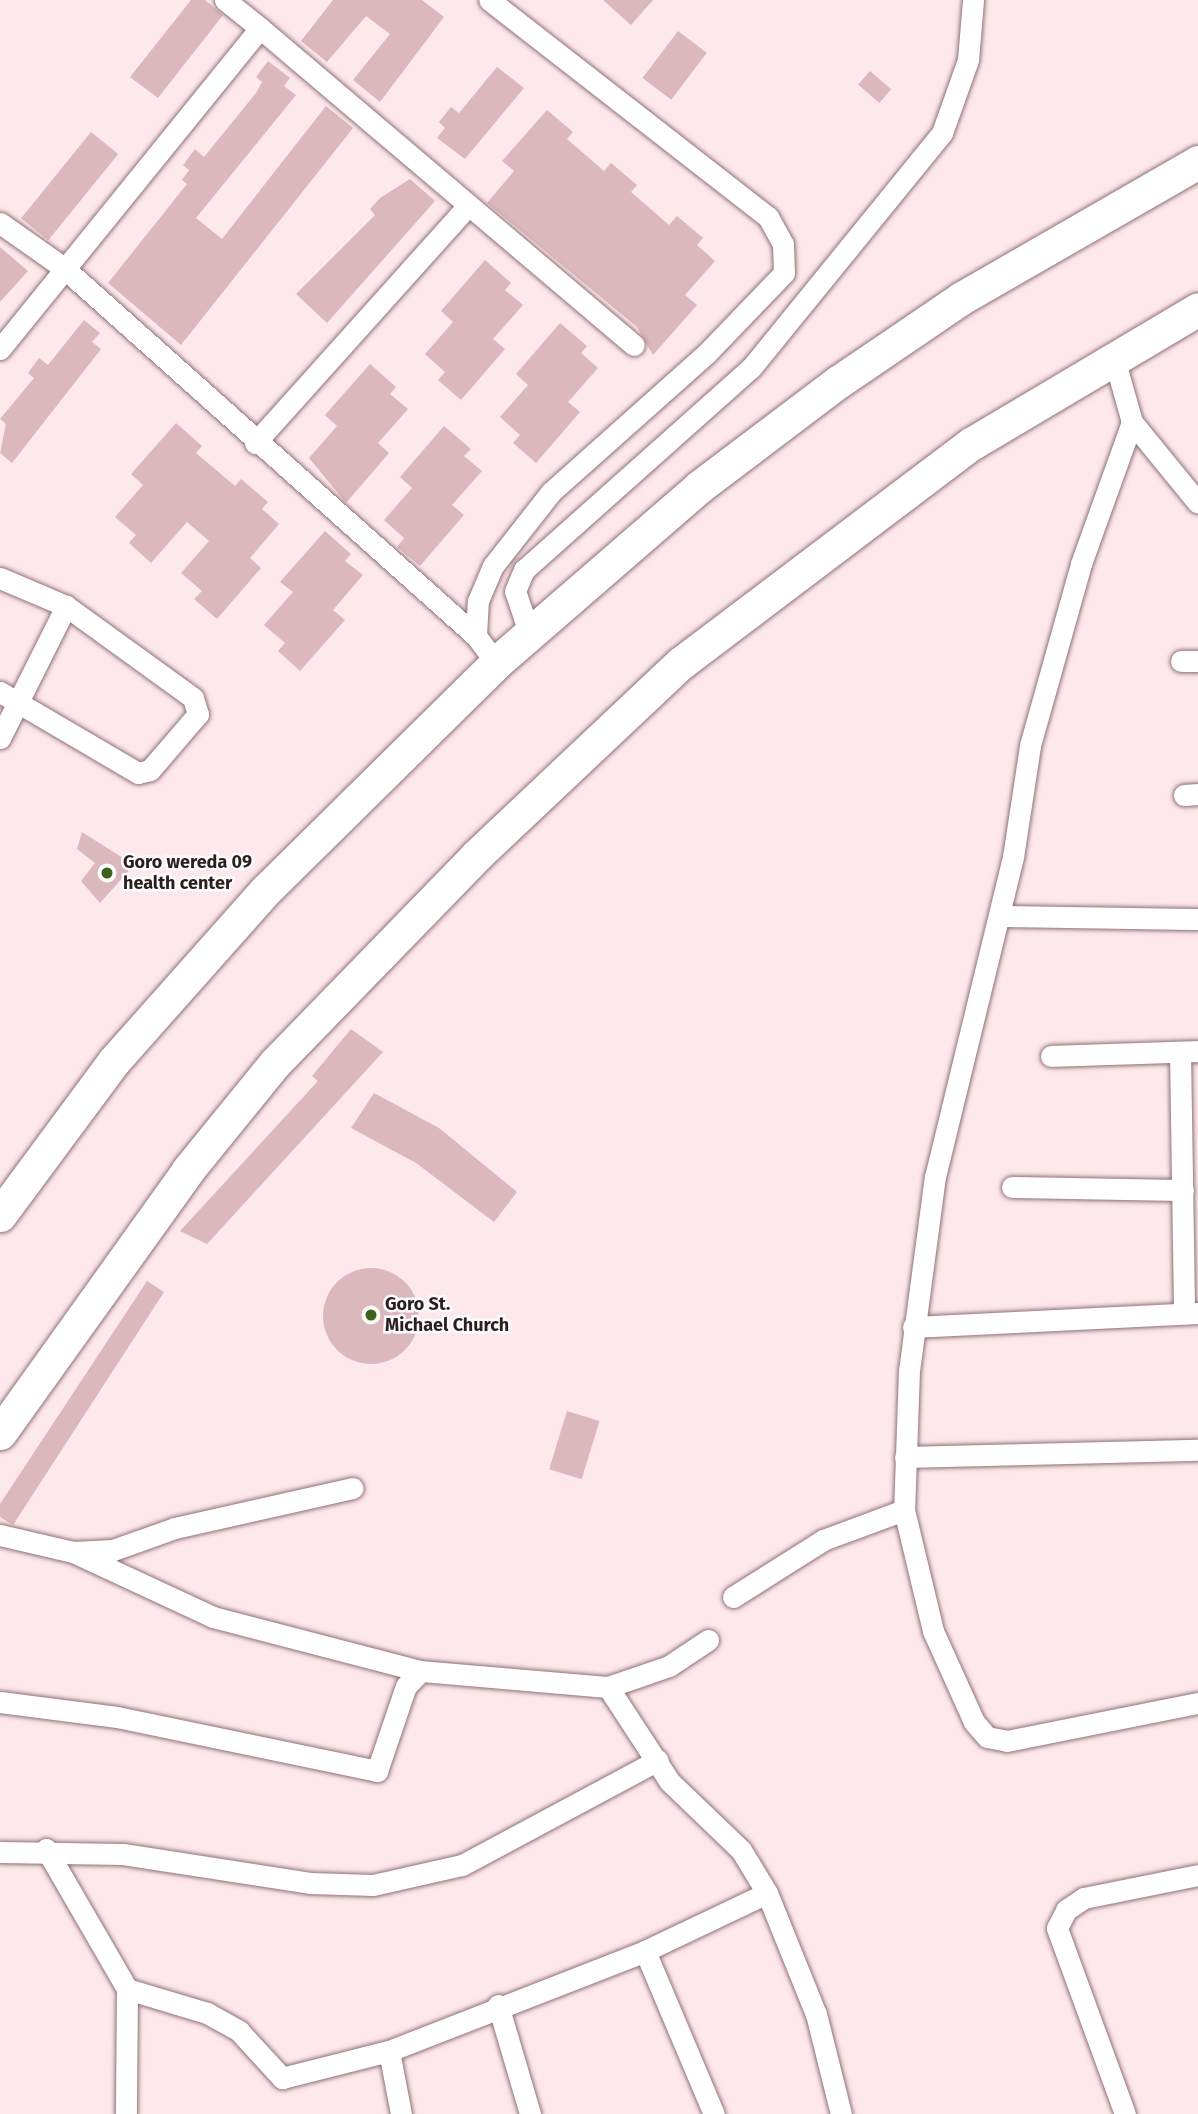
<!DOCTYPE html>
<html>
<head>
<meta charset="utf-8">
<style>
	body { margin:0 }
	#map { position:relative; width:1198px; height:2114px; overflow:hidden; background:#fde8eb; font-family:"Fira Sans",sans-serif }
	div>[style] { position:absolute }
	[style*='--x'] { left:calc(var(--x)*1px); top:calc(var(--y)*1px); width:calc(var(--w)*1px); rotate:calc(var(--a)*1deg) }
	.building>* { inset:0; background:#dbb8bd; transform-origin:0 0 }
	.round { border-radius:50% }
	.roads { filter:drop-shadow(0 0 2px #907176) drop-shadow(0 0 2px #907176) }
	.minor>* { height:21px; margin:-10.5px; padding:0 10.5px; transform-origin:10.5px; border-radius:10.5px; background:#fff }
	.trunk>* { height:33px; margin:-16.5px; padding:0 16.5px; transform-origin:16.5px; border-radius:16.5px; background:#fff }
	.dots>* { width:19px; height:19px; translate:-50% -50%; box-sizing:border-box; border:4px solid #fbfbfb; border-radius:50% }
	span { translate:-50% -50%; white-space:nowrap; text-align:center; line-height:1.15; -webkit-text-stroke:5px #fbfbfb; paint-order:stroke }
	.poi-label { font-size:18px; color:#2a1e20; font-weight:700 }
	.left { translate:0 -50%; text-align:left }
</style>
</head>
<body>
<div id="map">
	<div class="building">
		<i style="clip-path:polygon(191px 0,205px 0,223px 15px,158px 98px,130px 77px)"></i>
		<i style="clip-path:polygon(333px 0,422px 0,444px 17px,380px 102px,353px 80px,390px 34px,366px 16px,327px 62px,301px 41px)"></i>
		<i style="clip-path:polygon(603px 0,653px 0,631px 25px)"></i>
		<i style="left:678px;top:31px;width:36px;height:59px;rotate:37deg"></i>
		<i style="clip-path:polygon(268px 61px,290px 78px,284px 86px,296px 95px,196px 218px,222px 239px,326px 106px,353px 128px,181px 345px,108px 283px,187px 184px,182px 180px,189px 170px,183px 165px,195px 149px,204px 157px,256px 93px,262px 82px,256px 77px)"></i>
		<i style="clip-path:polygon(497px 67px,524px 88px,465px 159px,437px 138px,445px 128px,439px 122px,451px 107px,459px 113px)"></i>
		<i style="left:870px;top:71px;width:28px;height:18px;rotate:41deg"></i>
		<i style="clip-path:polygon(547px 110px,573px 132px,567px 139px,604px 171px,611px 163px,637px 185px,631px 192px,669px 225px,677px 216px,703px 238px,697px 245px,715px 261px,685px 295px,697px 305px,653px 355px,637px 327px,487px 203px,514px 171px,502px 161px)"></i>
		<i style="left:91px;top:132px;width:35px;height:111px;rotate:39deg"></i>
		<i style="clip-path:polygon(410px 179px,435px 201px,327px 323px,296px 294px,375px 215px,370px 209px,380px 198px)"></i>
		<i style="clip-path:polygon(0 247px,28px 271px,0 302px)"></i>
		<i style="clip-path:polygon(485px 260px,511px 283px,505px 290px,523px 305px,493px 339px,505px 349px,461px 400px,438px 380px,445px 372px,425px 354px,453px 322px,441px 311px)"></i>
		<i style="clip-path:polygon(84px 320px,100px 333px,92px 342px,101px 349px,12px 463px,0 453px,6px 424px,0 419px,34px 378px,28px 373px,39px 358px,48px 365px)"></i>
		<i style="clip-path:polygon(560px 323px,587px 346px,581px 353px,598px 368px,568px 402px,580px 412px,536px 463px,513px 443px,520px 435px,500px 417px,528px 385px,516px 374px)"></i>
		<i style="clip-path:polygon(370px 364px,396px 387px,390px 394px,408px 409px,378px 443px,389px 453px,346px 503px,309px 458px,337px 426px,325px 415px)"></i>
		<i style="clip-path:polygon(176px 423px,202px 446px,196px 453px,235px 486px,241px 479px,268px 502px,262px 509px,279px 524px,250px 558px,261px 568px,217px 619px,194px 599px,202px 591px,181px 573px,209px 541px,187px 522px,151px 563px,129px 543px,136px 535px,115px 517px,143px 485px,131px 474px)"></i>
		<i style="clip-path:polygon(444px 426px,471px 449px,464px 456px,482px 471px,452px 505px,464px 515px,420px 566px,397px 547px,404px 538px,384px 520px,412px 488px,400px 477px)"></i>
		<i style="clip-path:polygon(325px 531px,351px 554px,345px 561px,363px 575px,333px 610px,345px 620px,300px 671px,278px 651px,285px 643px,264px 625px,293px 592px,280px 582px)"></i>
		<i style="clip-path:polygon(82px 832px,134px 865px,100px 903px,81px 881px,95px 863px,77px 849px)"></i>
		<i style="clip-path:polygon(351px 1029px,383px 1052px,207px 1244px,180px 1231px,318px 1081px,312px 1076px)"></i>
		<i style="clip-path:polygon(374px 1093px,439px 1128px,517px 1192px,494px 1222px,416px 1163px,351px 1128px)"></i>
		<i class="round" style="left:323px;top:1268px;width:96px;height:96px"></i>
		<i style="clip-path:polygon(147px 1281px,164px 1292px,13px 1525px,0 1517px,0 1504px)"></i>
		<i style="left:567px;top:1411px;width:34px;height:61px;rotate:17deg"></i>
	</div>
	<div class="roads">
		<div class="minor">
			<i style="--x:260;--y:28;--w:490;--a:40.3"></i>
			<i style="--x:0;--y:223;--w:78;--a:35.1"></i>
			<i style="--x:64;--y:268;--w:552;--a:41.77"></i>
			<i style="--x:476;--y:636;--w:34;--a:53"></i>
			<i style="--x:0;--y:349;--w:413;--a:-51"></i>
			<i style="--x:260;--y:28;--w:45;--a:-141.3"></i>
			<i style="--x:1114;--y:358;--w:66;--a:74.3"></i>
			<i style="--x:1132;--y:422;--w:104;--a:50.8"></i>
			<i style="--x:1132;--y:422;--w:151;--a:109.8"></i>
			<i style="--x:1081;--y:564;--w:189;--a:105.7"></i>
			<i style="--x:1030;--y:746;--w:112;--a:98.7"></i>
			<i style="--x:1013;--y:857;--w:328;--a:103.7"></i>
			<i style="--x:935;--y:1176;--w:196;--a:97.6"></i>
			<i style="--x:909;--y:1370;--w:140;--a:92"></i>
			<i style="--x:904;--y:1510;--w:124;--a:76.5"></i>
			<i style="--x:933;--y:1631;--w:100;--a:65.7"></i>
			<i style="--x:974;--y:1722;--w:20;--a:49"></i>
			<i style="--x:987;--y:1737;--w:20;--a:11"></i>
			<i style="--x:1007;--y:1741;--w:195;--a:-11.3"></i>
			<i style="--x:255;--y:443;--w:319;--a:-48.1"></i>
			<i style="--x:0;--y:578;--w:72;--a:23"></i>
			<i style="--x:66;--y:606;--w:157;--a:35.9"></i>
			<i style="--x:193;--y:698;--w:17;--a:73"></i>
			<i style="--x:198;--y:714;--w:74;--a:130.6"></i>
			<i style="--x:150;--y:770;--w:12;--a:166"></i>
			<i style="--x:138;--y:773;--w:160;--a:-149.6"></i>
			<i style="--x:530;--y:635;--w:46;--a:-108.8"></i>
			<i style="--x:515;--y:591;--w:23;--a:-67"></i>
			<i style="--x:524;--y:570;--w:304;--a:-41.7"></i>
			<i style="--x:751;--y:368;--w:303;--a:-50.9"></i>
			<i style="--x:942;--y:133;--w:77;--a:-70.4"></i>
			<i style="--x:968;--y:60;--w:60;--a:-85.2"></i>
			<i style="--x:476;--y:636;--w:35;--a:-87"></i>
			<i style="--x:478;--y:601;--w:38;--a:-67"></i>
			<i style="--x:493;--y:566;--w:94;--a:-51.9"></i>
			<i style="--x:551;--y:492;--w:208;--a:-41.7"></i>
			<i style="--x:706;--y:354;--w:112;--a:-46.1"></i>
			<i style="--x:784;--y:273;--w:29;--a:-92"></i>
			<i style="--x:783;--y:244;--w:31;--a:-119"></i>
			<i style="--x:768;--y:217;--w:353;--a:-142.1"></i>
			<i style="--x:1181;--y:661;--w:17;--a:0"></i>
			<i style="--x:0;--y:738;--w:148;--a:-63.4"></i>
			<i style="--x:1184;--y:795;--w:14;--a:-4"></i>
			<i style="--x:999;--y:916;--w:199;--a:0.9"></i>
			<i style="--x:1180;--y:1052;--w:261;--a:89.1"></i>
			<i style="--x:1051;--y:1056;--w:147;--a:-1.9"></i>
			<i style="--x:1012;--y:1187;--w:171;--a:1"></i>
			<i style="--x:913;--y:1327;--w:285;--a:-2.8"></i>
			<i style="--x:905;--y:1457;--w:293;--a:-1.4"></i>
			<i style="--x:0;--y:1535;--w:75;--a:13.1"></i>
			<i style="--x:73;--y:1552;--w:40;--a:-2.9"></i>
			<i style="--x:113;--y:1550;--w:66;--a:-19.5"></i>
			<i style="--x:175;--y:1528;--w:182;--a:-12.7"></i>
			<i style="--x:73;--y:1552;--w:154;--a:24.9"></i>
			<i style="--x:213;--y:1617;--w:215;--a:14.6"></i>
			<i style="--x:733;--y:1597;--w:107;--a:-32.3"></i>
			<i style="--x:823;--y:1540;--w:86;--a:-20.3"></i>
			<i style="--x:608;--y:1687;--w:65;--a:-19"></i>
			<i style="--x:669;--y:1666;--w:47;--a:-33.7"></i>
			<i style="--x:0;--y:1702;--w:118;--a:7.3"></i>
			<i style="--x:117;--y:1717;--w:266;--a:11.7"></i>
			<i style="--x:377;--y:1771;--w:90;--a:-71.2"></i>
			<i style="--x:406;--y:1686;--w:21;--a:-45"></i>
			<i style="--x:421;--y:1671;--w:188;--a:4.9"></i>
			<i style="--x:608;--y:1687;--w:113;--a:56.9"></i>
			<i style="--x:670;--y:1782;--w:98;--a:43.8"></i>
			<i style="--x:741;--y:1850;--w:50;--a:58.8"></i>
			<i style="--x:46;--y:1849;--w:162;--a:59.9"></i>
			<i style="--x:127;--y:1989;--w:125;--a:90.5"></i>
			<i style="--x:0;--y:1852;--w:123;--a:0.9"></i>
			<i style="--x:123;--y:1854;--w:189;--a:8.8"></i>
			<i style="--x:310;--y:1883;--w:63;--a:1.8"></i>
			<i style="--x:373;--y:1885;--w:91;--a:-12.7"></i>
			<i style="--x:462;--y:1865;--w:222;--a:-28.2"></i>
			<i style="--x:645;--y:1951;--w:135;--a:-25.4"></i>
			<i style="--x:767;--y:1893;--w:131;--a:68"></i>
			<i style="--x:816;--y:2014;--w:103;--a:76"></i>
			<i style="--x:127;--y:1989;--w:84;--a:16.7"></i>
			<i style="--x:207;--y:2013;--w:37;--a:29"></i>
			<i style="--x:239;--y:2031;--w:64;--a:47.5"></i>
			<i style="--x:282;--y:2078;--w:110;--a:-14.2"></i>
			<i style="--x:389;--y:2051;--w:275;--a:-21.3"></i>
			<i style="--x:645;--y:1951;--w:177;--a:67.1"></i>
			<i style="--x:498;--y:2005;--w:114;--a:73.6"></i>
			<i style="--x:389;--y:2051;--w:64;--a:79.2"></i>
			<i style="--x:1125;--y:2114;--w:198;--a:-110.1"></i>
			<i style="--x:1057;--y:1928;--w:20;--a:-63"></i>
			<i style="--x:1066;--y:1910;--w:22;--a:-34"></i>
			<i style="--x:1084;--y:1898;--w:116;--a:-11.4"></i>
		</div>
		<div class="trunk">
			<i style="--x:0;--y:1215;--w:192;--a:-53.5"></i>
			<i style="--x:114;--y:1061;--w:229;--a:-48.4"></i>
			<i style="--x:266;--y:890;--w:323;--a:-44.6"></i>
			<i style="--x:496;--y:663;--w:269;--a:-40.9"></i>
			<i style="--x:699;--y:487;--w:174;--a:-37.1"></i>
			<i style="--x:838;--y:382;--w:148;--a:-34.2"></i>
			<i style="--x:960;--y:299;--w:275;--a:-29.9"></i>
			<i style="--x:0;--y:1433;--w:323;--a:-54.4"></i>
			<i style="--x:188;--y:1170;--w:138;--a:-50.9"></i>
			<i style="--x:275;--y:1063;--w:289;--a:-45.8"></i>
			<i style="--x:476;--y:856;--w:282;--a:-43.3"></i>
			<i style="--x:681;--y:663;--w:363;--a:-37.1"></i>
			<i style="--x:971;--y:444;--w:264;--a:-30.7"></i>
		</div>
	</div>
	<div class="dots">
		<i style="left:107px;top:873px;background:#3c621c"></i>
		<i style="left:371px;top:1315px;background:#3c621c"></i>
	</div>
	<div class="poi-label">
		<span class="left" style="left:123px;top:873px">Goro wereda 09<br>health center</span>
		<span class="left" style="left:385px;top:1315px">Goro St.<br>Michael Church</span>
	</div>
</div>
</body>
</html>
